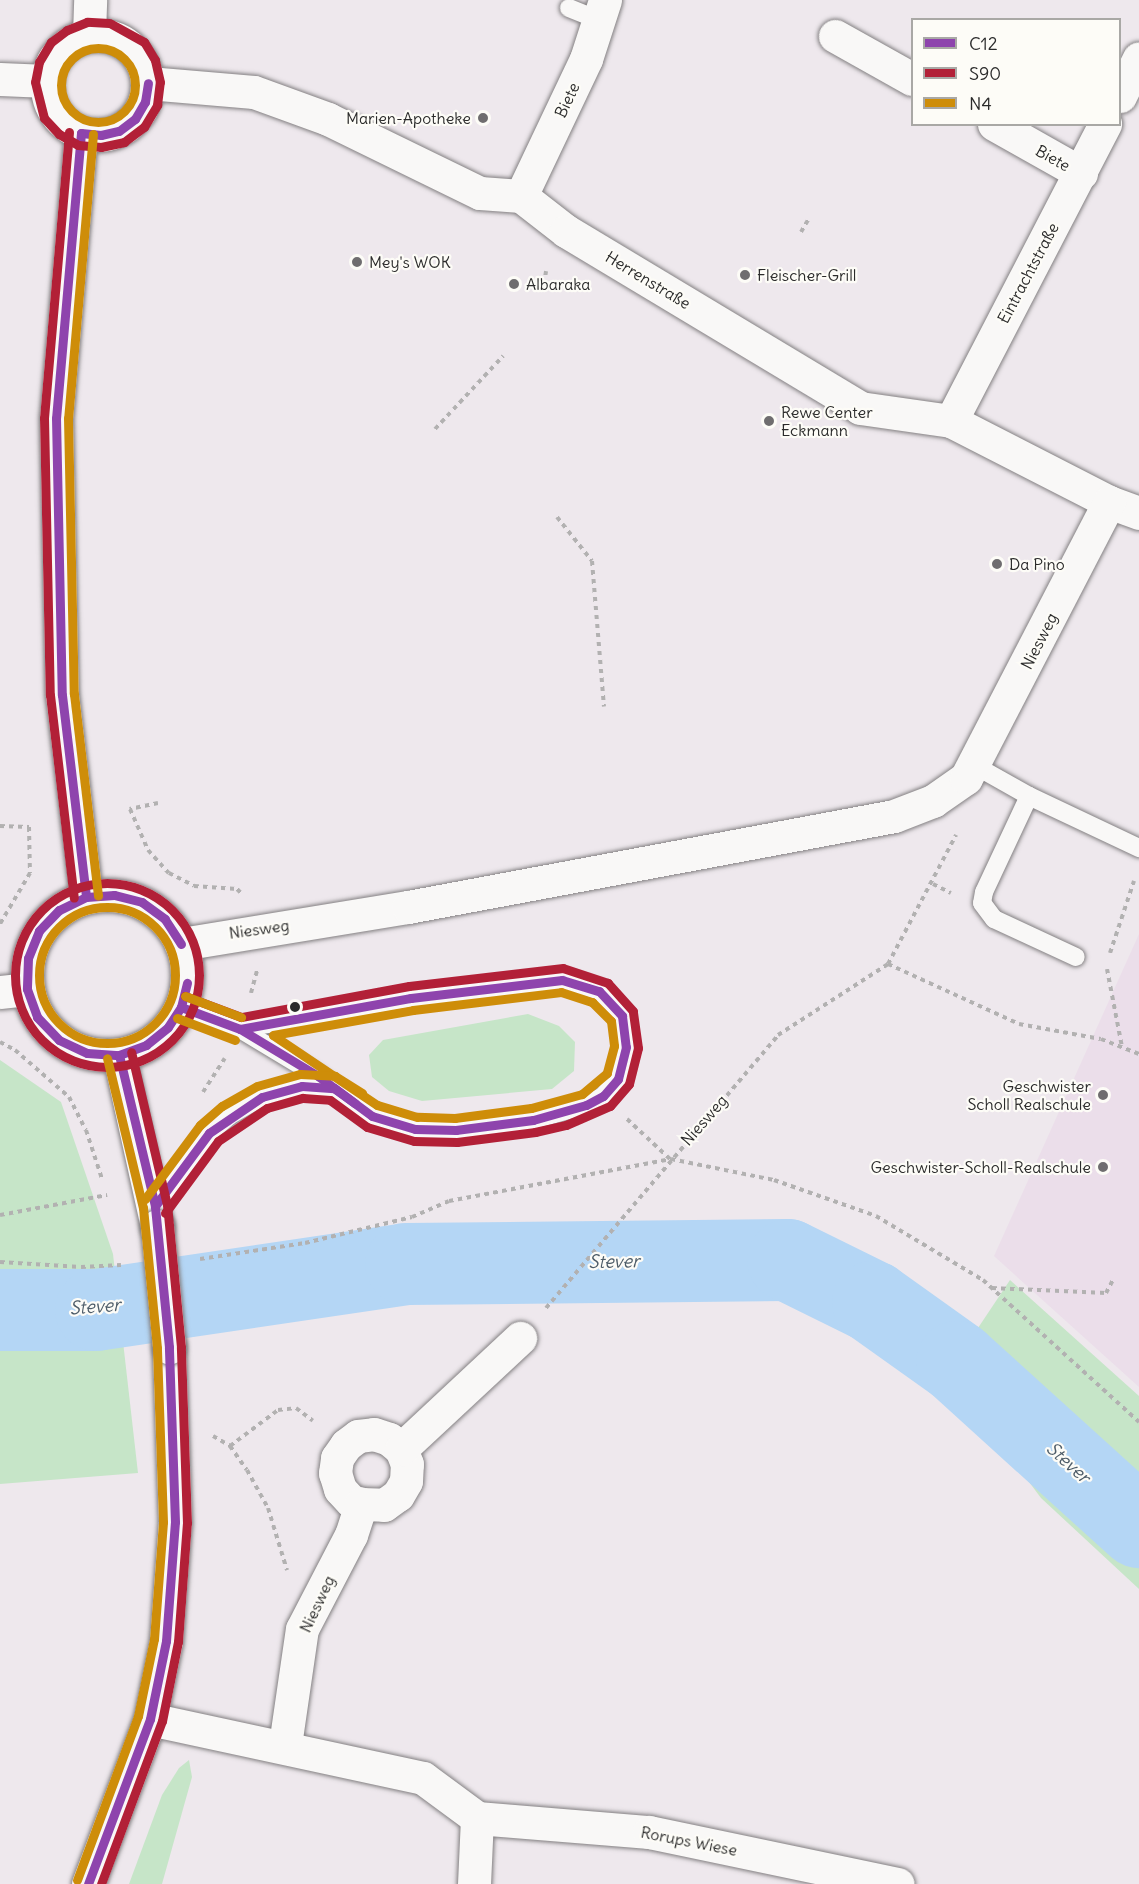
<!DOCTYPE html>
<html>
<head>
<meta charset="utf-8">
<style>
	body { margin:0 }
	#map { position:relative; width:1139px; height:1884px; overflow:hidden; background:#eee8ed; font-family:Delius,sans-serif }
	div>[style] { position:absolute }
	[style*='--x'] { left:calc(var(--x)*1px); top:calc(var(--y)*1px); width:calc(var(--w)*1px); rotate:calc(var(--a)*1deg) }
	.built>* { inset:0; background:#ebdeea }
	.green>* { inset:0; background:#c6e5c8 }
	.river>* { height:82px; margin:-41px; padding:0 41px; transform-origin:41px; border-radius:41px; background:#b4d6f5 }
	.path>* { height:4px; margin-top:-2px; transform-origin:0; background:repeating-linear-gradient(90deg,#b2b1b1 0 4.5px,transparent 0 9px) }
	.roads { filter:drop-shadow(0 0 2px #838082) drop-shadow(0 0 2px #838082) }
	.service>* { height:18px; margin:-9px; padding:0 9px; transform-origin:9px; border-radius:9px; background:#f9f8f7 }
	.minor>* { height:33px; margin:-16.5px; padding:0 16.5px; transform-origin:16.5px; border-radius:16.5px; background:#f9f8f7 }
	.tertiary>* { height:33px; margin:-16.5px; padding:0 16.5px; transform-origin:16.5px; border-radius:16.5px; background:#f9f8f7 }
	.tertiary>.ring { margin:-16.5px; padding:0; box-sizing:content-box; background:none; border:33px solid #f9f8f7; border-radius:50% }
	.bridges { filter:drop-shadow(0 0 2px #838082) drop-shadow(0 0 2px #838082) }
	.tertiary-bridge>* { height:33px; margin:-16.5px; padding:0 16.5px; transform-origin:16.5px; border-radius:16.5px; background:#f9f8f7 }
	.bus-1>* { height:9px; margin:-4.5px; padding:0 4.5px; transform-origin:4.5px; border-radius:4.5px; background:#8e44ad }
	.bus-2>* { height:9px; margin:-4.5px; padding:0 4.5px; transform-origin:4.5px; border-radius:4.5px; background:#b22037 }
	.bus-2>.ring { margin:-4.5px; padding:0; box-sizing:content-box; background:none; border:9px solid #b22037; border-radius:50% }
	.bus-3>* { height:9px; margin:-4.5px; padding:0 4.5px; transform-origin:4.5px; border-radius:4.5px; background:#ce8d09 }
	.bus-3>.ring { margin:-4.5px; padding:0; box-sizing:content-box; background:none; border:9px solid #ce8d09; border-radius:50% }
	.dots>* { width:16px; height:16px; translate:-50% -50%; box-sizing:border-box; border:3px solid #fdfcf7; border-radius:50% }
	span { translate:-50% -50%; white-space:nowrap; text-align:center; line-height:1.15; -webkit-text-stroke:4.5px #fdfcf7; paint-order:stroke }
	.street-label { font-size:16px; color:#2b2b2b }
	.poi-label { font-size:16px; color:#2b2b2b }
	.right { translate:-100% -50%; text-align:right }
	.left { translate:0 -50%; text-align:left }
	.water-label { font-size:18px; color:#4d5c68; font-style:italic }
	.legend { position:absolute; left:911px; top:18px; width:210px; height:108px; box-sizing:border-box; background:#fdfcf7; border:2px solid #a9a8a5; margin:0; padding:8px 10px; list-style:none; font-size:18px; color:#2b2b2b }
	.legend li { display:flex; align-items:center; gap:12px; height:30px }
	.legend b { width:30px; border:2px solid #a9a8a5 }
</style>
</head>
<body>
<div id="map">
	<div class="built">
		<i style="clip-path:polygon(1139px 934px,1139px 1387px,994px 1256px)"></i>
	</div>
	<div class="green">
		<i style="clip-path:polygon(528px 1014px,559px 1026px,575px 1042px,574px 1071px,552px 1089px,422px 1101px,389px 1091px,372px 1077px,369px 1055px,383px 1040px)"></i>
		<i style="clip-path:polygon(0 1060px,61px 1102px,113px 1254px,138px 1473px,0 1484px)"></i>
		<i style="clip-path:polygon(1010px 1280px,1139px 1396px,1139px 1589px,1041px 1498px,948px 1373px)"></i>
		<i style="clip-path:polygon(189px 1760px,192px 1777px,162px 1884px,129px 1884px,162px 1795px,179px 1768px)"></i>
	</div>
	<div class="river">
		<i style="--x:0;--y:1310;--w:96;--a:0"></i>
		<i style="--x:96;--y:1310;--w:313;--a:-8.4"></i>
		<i style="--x:406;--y:1264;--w:382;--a:-0.6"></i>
		<i style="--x:788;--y:1260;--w:95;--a:26.3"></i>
		<i style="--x:873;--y:1302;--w:103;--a:35.5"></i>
		<i style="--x:957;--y:1362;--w:246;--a:42.2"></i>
	</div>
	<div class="path">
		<i style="--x:801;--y:232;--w:14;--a:-60"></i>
		<i style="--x:544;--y:284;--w:13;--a:-81"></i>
		<i style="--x:435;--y:429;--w:100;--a:-47"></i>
		<i style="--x:557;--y:517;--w:56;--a:51.5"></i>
		<i style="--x:592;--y:561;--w:146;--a:85.3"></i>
		<i style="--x:158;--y:803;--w:29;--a:168"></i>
		<i style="--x:130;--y:809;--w:45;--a:66.3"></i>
		<i style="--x:148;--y:850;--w:31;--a:48"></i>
		<i style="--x:169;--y:873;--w:28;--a:27"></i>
		<i style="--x:194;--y:886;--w:43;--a:4"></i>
		<i style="--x:237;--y:889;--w:6;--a:45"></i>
		<i style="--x:0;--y:826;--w:29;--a:2"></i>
		<i style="--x:29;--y:827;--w:46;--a:88.8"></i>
		<i style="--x:30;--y:873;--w:59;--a:120.5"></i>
		<i style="--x:933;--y:884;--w:20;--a:27"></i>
		<i style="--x:1110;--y:953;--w:76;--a:-71.6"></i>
		<i style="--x:888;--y:964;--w:144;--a:24.6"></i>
		<i style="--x:1019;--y:1024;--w:83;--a:10.4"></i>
		<i style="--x:1101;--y:1039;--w:41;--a:21.5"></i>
		<i style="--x:1107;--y:969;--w:79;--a:79.1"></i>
		<i style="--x:251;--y:993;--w:23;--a:-75"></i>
		<i style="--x:0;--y:1042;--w:17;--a:28"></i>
		<i style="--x:15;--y:1050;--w:72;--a:41"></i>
		<i style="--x:69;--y:1097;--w:37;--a:63"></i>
		<i style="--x:86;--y:1130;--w:52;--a:71.9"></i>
		<i style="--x:203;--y:1092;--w:40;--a:-57.1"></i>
		<i style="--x:627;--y:1119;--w:59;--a:42.9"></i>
		<i style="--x:0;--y:1215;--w:109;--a:-10.6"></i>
		<i style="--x:200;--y:1259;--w:106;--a:-8.7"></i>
		<i style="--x:305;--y:1243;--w:110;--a:-13.7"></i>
		<i style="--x:412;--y:1217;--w:40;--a:-23.4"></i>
		<i style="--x:449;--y:1201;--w:226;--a:-10.7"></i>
		<i style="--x:671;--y:1159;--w:105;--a:11.5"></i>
		<i style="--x:774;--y:1180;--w:108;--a:19.4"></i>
		<i style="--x:876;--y:1216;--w:125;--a:30.9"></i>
		<i style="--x:983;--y:1280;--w:211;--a:42.3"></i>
		<i style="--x:0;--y:1262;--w:81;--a:3.5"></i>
		<i style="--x:81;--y:1267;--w:40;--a:-2.9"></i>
		<i style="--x:992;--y:1288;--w:114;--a:2.5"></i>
		<i style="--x:1106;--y:1293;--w:15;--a:-62"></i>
		<i style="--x:546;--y:1308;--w:358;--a:-49.6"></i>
		<i style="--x:778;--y:1035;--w:131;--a:-32.8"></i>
		<i style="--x:888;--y:964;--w:146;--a:-62.2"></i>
		<i style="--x:213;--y:1436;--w:20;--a:30"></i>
		<i style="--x:230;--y:1446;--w:29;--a:55"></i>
		<i style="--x:247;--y:1470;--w:43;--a:61.1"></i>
		<i style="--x:268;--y:1508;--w:65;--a:73"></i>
		<i style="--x:230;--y:1446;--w:60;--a:-36.9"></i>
		<i style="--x:278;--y:1410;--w:18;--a:-6"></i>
		<i style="--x:296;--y:1408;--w:21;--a:37"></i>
	</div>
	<div class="roads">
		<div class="service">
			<i style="--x:569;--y:8;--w:31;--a:22"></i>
			<i style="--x:974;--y:765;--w:63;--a:29.4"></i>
			<i style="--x:1029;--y:796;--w:122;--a:25.3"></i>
			<i style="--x:1029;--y:796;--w:106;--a:115.1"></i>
			<i style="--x:984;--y:892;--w:11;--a:100"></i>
			<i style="--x:982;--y:903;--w:20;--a:53"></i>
			<i style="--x:994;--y:919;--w:90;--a:24.9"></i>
			<i style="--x:181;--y:1007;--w:63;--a:20.4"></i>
			<i style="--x:240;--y:1029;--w:91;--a:31.1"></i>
			<i style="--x:318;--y:1076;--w:67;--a:36.5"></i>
			<i style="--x:372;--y:1116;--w:45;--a:16.8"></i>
			<i style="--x:415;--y:1129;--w:41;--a:1.4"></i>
			<i style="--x:456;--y:1130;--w:78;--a:-7.4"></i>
			<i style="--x:533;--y:1120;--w:55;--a:-15.8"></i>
			<i style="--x:586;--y:1105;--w:19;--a:-28"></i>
			<i style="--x:603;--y:1096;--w:23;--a:-49"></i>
			<i style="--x:618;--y:1079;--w:33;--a:-76"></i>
			<i style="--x:626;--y:1047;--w:31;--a:-97"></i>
			<i style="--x:622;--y:1016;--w:34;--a:-133"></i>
			<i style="--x:599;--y:991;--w:39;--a:-163"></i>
			<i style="--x:562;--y:980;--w:152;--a:173.2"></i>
			<i style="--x:411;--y:998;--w:174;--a:169.7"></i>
			<i style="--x:155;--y:1206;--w:91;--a:-53.5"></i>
			<i style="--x:209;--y:1133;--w:26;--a:-40"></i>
			<i style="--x:229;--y:1116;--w:38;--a:-30"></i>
			<i style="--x:262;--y:1097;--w:41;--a:-15.4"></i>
			<i style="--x:302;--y:1086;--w:32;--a:4"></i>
		</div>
		<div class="minor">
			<i style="--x:835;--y:36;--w:88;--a:29.2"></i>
			<i style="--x:0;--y:79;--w:47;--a:2.4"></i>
			<i style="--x:148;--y:83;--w:106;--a:4.9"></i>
			<i style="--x:254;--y:92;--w:79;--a:20"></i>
			<i style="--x:328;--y:119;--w:169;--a:26"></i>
			<i style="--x:480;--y:193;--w:41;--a:4.2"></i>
			<i style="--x:521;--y:196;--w:57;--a:37.9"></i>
			<i style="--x:566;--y:231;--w:343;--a:31"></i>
			<i style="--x:860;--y:408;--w:92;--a:8.1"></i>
			<i style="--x:951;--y:421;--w:178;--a:27.1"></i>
			<i style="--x:1109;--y:502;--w:32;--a:20"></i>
			<i style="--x:1120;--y:96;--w:42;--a:-63.4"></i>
			<i style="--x:994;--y:124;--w:100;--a:29.4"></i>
			<i style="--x:521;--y:196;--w:152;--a:-64.6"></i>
			<i style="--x:586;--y:59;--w:62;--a:-72.1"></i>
			<i style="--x:951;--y:421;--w:335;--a:-62.6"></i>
			<i style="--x:181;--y:944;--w:230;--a:-9.3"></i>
			<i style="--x:408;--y:907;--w:494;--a:-10.6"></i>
			<i style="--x:894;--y:816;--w:42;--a:-21"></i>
			<i style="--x:933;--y:801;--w:40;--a:-34.9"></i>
			<i style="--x:966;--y:778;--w:311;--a:-62.6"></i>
			<i style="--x:0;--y:992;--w:27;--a:-6"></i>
			<i style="--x:361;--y:1504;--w:10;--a:-163"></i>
			<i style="--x:351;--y:1501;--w:16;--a:-133"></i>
			<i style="--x:340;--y:1489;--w:17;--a:-107"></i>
			<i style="--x:335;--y:1473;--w:15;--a:-82"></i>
			<i style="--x:337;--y:1458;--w:16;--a:-55"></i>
			<i style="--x:346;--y:1445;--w:15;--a:-37"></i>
			<i style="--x:358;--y:1436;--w:16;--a:-7"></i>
			<i style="--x:374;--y:1434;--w:16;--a:18"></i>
			<i style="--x:389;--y:1439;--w:16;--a:40"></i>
			<i style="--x:150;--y:1719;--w:279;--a:12.2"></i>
			<i style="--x:423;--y:1778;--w:67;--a:36.5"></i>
			<i style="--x:477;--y:1818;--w:173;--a:4.7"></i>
			<i style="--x:649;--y:1832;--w:254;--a:11.8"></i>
			<i style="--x:285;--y:1745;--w:117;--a:-81.7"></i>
			<i style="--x:302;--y:1629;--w:106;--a:-62.5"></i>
			<i style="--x:351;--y:1535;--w:33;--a:-72"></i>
			<i style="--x:361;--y:1504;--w:23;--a:2"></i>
			<i style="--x:384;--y:1505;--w:17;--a:-36"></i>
			<i style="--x:398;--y:1495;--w:16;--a:-60"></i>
			<i style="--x:406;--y:1481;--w:17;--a:-87"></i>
			<i style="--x:407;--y:1464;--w:16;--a:-112"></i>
			<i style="--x:401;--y:1449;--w:163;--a:-43"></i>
			<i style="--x:474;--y:1884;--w:66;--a:-87.4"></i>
		</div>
		<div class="tertiary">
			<i style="--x:89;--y:34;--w:34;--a:-88"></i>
			<i class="ring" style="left:47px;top:35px;width:67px;height:67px"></i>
			<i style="--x:81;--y:133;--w:286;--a:95"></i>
			<i style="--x:56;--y:418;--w:277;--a:88.8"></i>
			<i style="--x:62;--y:695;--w:203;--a:83.2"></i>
			<i class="ring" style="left:27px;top:895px;width:127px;height:127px"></i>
			<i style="--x:119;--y:1055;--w:175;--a:77.5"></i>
			<i style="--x:88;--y:1884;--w:176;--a:-69.4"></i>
			<i style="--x:150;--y:1719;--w:80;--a:-78.4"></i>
			<i style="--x:166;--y:1641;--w:119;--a:-85.7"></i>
			<i style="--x:175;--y:1522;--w:175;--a:-92"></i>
		</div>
	</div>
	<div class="bridges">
		<div class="tertiary-bridge">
			<i style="--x:157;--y:1226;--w:122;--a:84.3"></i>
		</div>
	</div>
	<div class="bus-1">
		<i style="--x:81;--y:133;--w:20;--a:6"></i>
		<i style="--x:101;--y:135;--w:18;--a:-13"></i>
		<i style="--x:119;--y:131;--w:20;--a:-37"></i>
		<i style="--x:135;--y:119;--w:20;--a:-60"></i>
		<i style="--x:145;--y:102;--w:19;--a:-81"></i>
		<i style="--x:81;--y:133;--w:286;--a:95"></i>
		<i style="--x:56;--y:418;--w:277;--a:88.8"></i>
		<i style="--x:62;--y:695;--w:203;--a:83.2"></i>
		<i style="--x:181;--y:944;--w:30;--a:-123"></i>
		<i style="--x:165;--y:919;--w:29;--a:-144"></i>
		<i style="--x:142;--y:902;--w:29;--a:-166"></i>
		<i style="--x:114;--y:895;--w:28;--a:176"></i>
		<i style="--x:86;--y:897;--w:30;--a:154"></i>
		<i style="--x:59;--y:910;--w:29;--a:134"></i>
		<i style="--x:39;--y:931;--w:29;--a:112"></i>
		<i style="--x:28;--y:958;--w:31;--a:92"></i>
		<i style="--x:27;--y:989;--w:30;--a:70"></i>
		<i style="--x:37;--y:1017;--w:32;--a:46"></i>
		<i style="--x:59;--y:1040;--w:31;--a:25"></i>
		<i style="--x:87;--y:1053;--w:32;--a:4"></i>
		<i style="--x:119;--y:1055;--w:29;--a:-20"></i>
		<i style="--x:146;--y:1045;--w:28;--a:-39"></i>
		<i style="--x:168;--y:1027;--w:24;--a:-57"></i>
		<i style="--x:181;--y:1007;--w:25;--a:-76"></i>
		<i style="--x:562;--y:980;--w:39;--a:17"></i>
		<i style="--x:599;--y:991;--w:34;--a:47"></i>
		<i style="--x:622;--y:1016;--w:31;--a:83"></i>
		<i style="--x:626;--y:1047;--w:33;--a:104"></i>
		<i style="--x:618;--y:1079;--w:23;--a:131"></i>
		<i style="--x:603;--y:1096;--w:19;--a:152"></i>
		<i style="--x:586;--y:1105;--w:55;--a:164.2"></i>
		<i style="--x:533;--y:1120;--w:78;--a:172.6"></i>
		<i style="--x:456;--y:1130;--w:41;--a:-178.6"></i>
		<i style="--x:415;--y:1129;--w:45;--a:-163.2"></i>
		<i style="--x:372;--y:1116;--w:67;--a:-143.5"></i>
		<i style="--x:318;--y:1076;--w:91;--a:-148.9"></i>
		<i style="--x:240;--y:1029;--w:174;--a:-10.3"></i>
		<i style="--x:411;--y:998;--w:152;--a:-6.8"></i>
		<i style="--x:181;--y:1007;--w:63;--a:20.4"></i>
		<i style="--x:155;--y:1206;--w:91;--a:-53.5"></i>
		<i style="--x:209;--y:1133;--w:64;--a:-34.2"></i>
		<i style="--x:262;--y:1097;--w:41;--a:-15.4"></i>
		<i style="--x:302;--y:1086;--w:32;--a:4"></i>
		<i style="--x:334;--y:1088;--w:26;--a:36"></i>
		<i style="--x:88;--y:1884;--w:176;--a:-69.4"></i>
		<i style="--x:150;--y:1719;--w:80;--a:-78.4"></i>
		<i style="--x:166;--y:1641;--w:119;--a:-85.7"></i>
		<i style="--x:175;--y:1522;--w:175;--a:-92"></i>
		<i style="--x:169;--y:1347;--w:142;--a:-95.7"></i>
		<i style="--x:155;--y:1206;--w:155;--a:-103.4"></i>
	</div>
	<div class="bus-2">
		<i style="--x:109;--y:23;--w:22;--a:-177"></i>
		<i style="--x:87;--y:22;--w:22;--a:158"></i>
		<i style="--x:67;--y:30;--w:20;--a:143"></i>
		<i style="--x:51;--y:42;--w:23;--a:121"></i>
		<i style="--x:39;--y:62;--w:20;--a:101"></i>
		<i style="--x:35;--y:82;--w:37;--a:76"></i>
		<i style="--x:44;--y:118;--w:22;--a:47"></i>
		<i style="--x:59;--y:134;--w:22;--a:30"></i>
		<i style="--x:78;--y:145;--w:23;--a:5"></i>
		<i style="--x:101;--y:147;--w:24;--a:-12"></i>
		<i style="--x:124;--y:142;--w:25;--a:-37"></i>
		<i style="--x:144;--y:127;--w:26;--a:-59"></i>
		<i style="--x:157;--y:105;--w:23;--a:-83"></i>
		<i style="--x:160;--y:82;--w:23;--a:-103"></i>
		<i style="--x:155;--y:60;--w:21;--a:-121"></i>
		<i style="--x:144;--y:42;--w:38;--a:-151"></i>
		<i style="--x:69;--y:132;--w:287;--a:95"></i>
		<i style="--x:44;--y:418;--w:277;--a:88.8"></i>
		<i style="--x:50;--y:695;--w:204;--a:83.3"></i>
		<i class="ring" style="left:15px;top:883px;width:175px;height:175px"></i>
		<i style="--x:165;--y:1213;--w:89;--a:-53.6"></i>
		<i style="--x:218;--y:1141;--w:59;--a:-34"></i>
		<i style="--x:267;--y:1108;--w:37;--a:-16"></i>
		<i style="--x:303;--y:1098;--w:27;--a:4"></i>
		<i style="--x:330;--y:1100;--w:46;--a:36.1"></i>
		<i style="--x:367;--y:1127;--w:49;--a:16.6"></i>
		<i style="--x:414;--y:1141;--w:43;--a:1.3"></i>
		<i style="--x:457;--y:1142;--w:79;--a:-7.3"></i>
		<i style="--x:535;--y:1132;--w:32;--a:-13"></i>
		<i style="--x:566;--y:1125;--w:48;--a:-23.4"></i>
		<i style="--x:610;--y:1106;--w:29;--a:-49"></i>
		<i style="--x:629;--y:1084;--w:37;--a:-76"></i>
		<i style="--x:638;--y:1048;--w:37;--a:-98"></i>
		<i style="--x:633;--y:1011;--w:38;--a:-132"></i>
		<i style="--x:608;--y:983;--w:47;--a:-161.6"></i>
		<i style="--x:563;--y:968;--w:155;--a:173.3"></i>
		<i style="--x:409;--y:986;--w:171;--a:169.5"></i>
		<i style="--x:241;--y:1017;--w:60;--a:-159.4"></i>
		<i style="--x:101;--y:1884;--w:174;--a:-69.5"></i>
		<i style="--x:162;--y:1721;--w:81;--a:-78.6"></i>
		<i style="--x:178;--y:1642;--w:119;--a:-85.7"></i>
		<i style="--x:187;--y:1523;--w:176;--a:-92"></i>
		<i style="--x:181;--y:1347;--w:143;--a:-95.6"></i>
		<i style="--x:167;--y:1205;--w:157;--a:-103.2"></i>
	</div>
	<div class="bus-3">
		<i class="ring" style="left:61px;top:48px;width:65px;height:65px"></i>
		<i style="--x:93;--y:134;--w:285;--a:95"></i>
		<i style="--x:68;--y:418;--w:276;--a:88.8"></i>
		<i style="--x:74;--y:694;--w:203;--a:83.2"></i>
		<i class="ring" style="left:39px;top:907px;width:127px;height:127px"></i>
		<i style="--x:561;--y:992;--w:33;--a:18"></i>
		<i style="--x:592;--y:1002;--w:27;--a:45"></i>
		<i style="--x:611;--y:1021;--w:25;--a:83"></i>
		<i style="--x:614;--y:1046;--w:28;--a:105"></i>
		<i style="--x:607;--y:1073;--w:33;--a:140"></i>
		<i style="--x:582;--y:1094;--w:53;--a:164.6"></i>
		<i style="--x:531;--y:1108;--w:77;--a:172.5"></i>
		<i style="--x:455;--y:1118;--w:38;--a:-178"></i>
		<i style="--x:417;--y:1117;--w:42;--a:-163.3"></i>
		<i style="--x:377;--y:1105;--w:125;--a:-146.1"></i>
		<i style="--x:273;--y:1035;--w:142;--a:-10.1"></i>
		<i style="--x:413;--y:1010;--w:149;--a:-6.9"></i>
		<i style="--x:185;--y:996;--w:60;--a:20.6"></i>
		<i style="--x:177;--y:1018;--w:62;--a:20.8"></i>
		<i style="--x:145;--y:1199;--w:92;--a:-53.4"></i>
		<i style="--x:200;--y:1125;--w:29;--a:-41"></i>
		<i style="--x:222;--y:1106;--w:40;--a:-29.7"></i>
		<i style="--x:257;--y:1086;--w:45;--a:-15.6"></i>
		<i style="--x:300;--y:1074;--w:35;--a:3"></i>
		<i style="--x:335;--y:1076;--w:32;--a:32"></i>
		<i style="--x:77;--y:1880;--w:175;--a:-69.6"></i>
		<i style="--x:138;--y:1716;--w:79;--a:-78.3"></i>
		<i style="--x:154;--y:1639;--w:117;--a:-85.6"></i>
		<i style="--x:163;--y:1522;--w:174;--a:-92"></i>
		<i style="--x:157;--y:1348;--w:141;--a:-95.7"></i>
		<i style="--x:143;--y:1208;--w:154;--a:-103.5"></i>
	</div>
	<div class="dots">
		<i style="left:483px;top:118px;background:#6f6d6f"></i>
		<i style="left:357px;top:262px;background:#6f6d6f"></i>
		<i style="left:745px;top:275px;background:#6f6d6f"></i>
		<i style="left:514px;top:284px;background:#6f6d6f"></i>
		<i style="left:769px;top:421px;background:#6f6d6f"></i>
		<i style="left:997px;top:564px;background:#6f6d6f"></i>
		<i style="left:295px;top:1007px;background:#2b2b2b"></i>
		<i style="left:1103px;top:1095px;background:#6f6d6f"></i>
		<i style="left:1103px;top:1167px;background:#6f6d6f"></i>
	</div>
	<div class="street-label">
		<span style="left:567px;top:100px;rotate:-65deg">Biete</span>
		<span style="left:1053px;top:158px;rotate:29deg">Biete</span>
		<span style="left:1028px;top:273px;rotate:-62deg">Eintrachtstraße</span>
		<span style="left:648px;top:280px;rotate:31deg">Herrenstraße</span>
		<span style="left:1039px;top:641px;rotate:-63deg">Niesweg</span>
		<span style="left:259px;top:929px;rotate:-8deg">Niesweg</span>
		<span style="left:704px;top:1120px;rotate:-49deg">Niesweg</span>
		<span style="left:317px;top:1604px;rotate:-65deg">Niesweg</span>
		<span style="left:689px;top:1841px;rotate:11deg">Rorups Wiese</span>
	</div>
	<div class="poi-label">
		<span class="right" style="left:471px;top:118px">Marien-Apotheke</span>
		<span class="left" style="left:369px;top:262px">Mey's WOK</span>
		<span class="left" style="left:757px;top:275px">Fleischer-Grill</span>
		<span class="left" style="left:526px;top:284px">Albaraka</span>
		<span class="left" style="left:781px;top:421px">Rewe Center<br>Eckmann</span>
		<span class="left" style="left:1009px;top:564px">Da Pino</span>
		<span class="right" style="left:1091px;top:1095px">Geschwister<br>Scholl Realschule</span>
		<span class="right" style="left:1091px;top:1167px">Geschwister-Scholl-Realschule</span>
	</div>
	<div class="water-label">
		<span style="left:614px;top:1262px;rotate:-1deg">Stever</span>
		<span style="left:95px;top:1307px;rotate:-4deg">Stever</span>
		<span style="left:1068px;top:1463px;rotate:42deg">Stever</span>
	</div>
	<ul class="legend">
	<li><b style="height:8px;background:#8e44ad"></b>C12</li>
	<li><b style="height:8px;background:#b22037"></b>S90</li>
	<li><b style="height:8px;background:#ce8d09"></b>N4</li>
	</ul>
</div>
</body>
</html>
